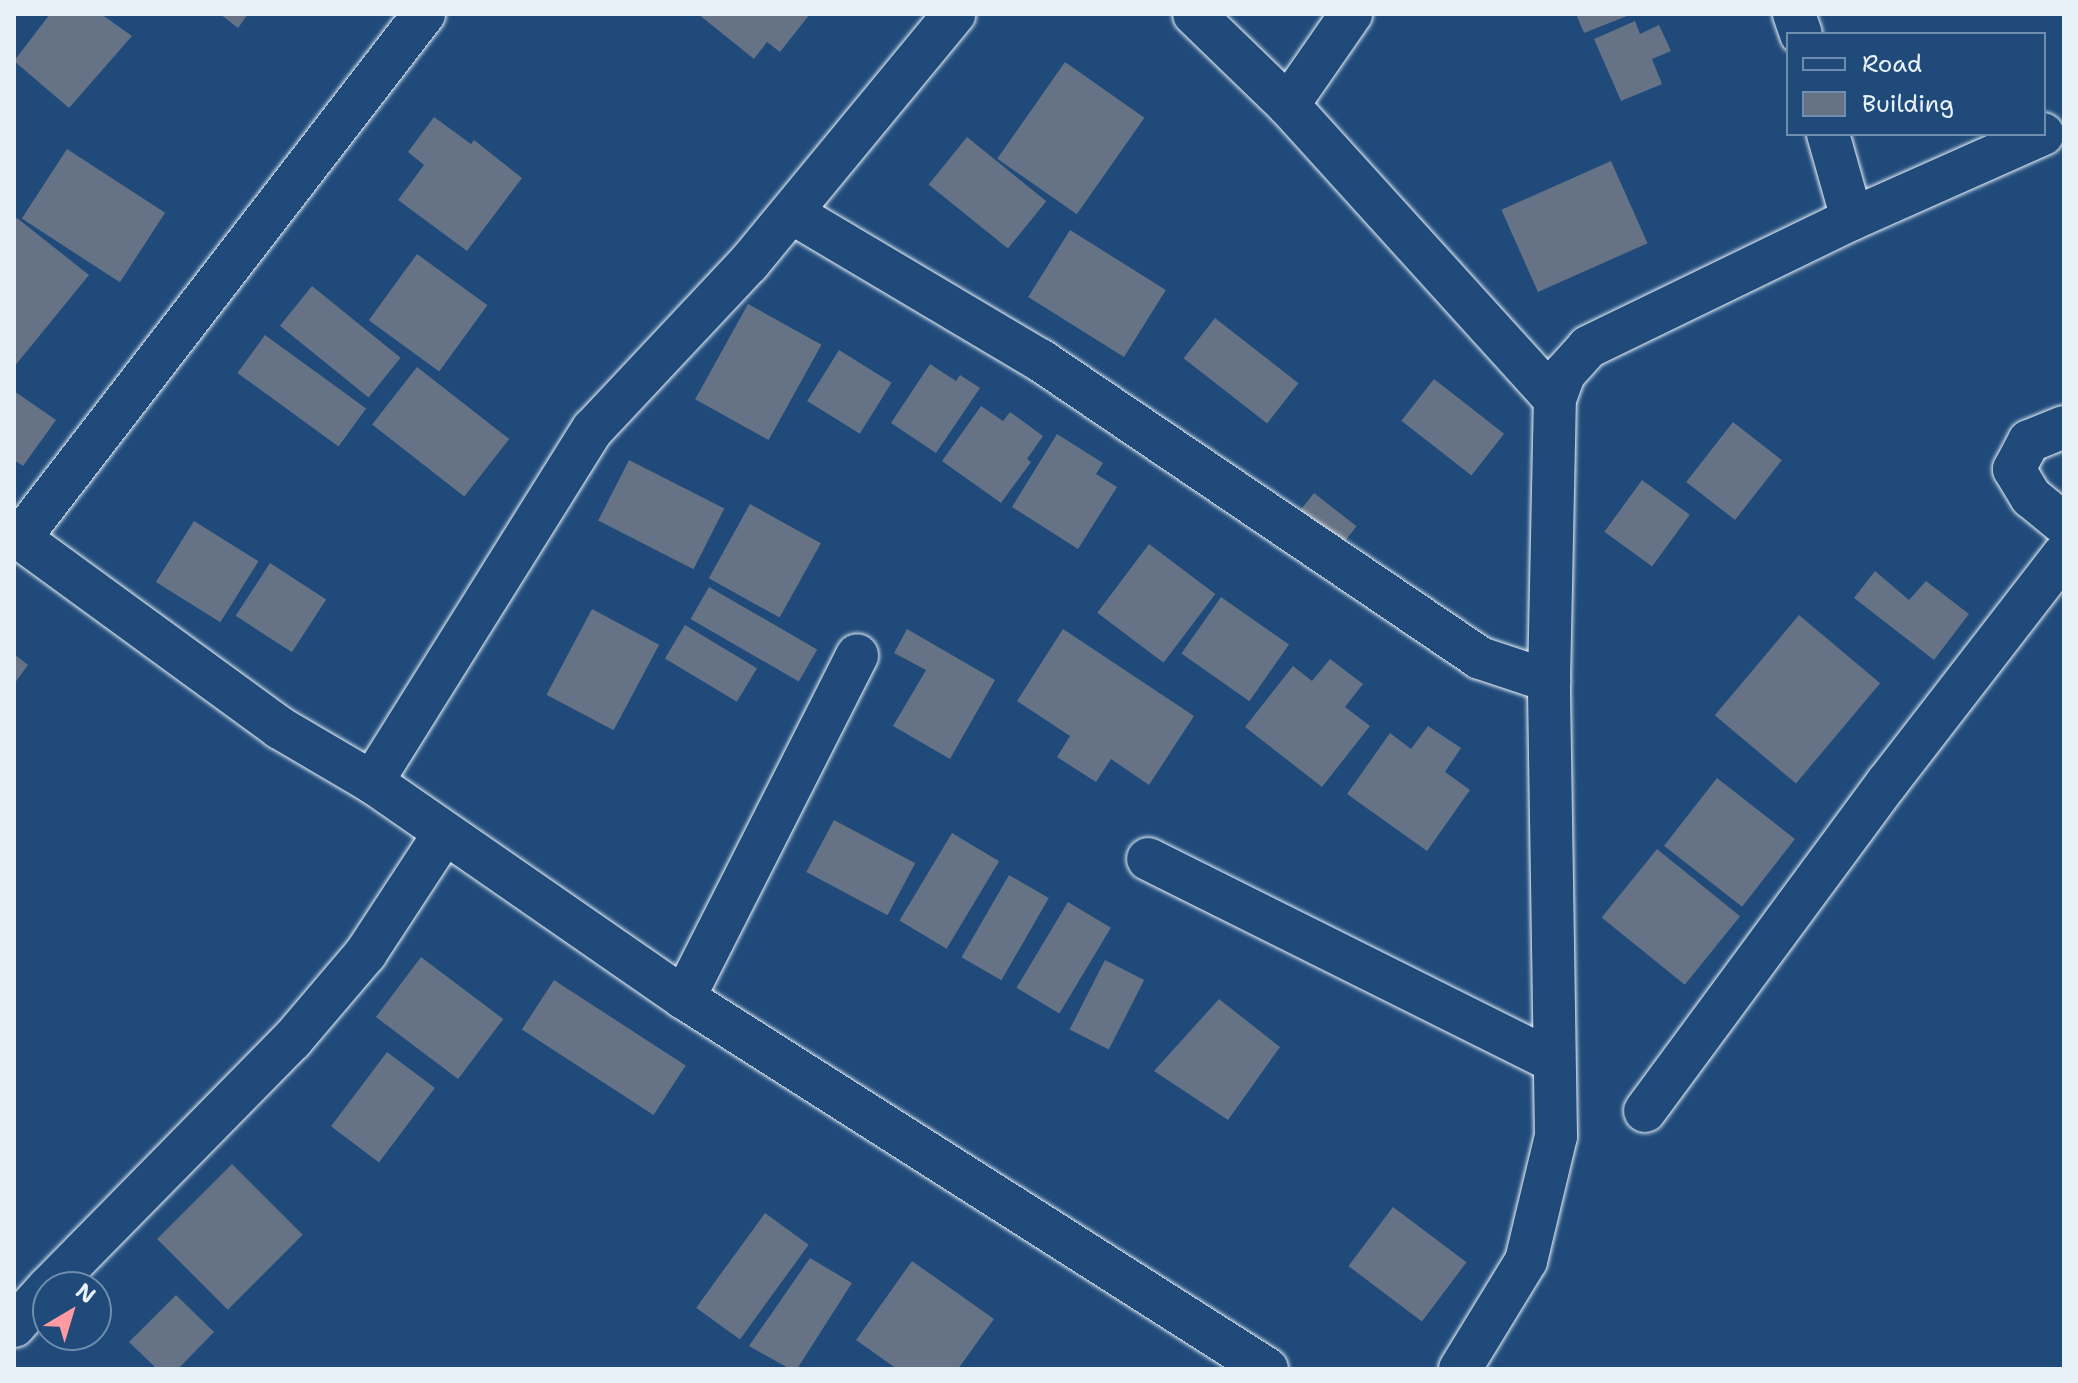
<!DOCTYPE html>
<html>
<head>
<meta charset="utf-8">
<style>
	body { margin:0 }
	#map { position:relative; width:2078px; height:1383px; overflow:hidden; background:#1f4a7a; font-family:"Shantell Sans",sans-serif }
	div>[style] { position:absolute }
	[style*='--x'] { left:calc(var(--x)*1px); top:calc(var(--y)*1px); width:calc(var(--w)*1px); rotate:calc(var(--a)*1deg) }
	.building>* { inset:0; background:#667285; transform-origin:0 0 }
	.roads { filter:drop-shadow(0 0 2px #e8f1f8) drop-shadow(0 0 2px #e8f1f8) }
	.street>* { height:42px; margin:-21px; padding:0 21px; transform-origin:21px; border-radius:21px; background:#1f4a7a }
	span { translate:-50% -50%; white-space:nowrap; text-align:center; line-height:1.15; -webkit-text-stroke:7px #1f4a7a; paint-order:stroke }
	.frame { position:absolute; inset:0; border:16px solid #e8f1f8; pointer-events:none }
	.legend { position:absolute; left:1786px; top:32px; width:260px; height:104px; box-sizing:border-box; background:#1f4a7a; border:2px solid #6f8dac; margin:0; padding:10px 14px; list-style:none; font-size:24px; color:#e8f1f8 }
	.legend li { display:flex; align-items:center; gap:16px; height:40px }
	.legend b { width:40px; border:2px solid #6f8dac }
	.north { position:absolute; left:32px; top:1271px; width:80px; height:80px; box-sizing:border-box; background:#1f4a7a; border:2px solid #6f8dac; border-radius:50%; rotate:38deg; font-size:22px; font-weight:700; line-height:32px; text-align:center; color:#e8f1f8 }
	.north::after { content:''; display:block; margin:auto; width:28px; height:36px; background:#ff9aa2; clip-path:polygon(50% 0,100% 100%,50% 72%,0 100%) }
</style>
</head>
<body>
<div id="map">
	<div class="building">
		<i style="clip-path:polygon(50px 14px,101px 14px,132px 36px,69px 108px,14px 61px)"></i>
		<i style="clip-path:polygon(220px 14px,248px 14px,238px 28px)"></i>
		<i style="clip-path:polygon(698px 14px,810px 14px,780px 52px,767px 42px,754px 59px)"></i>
		<i style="clip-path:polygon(1576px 14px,1632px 14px,1584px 33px)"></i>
		<i style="clip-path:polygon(1635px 21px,1640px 34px,1659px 25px,1671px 51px,1652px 59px,1662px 84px,1621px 101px,1594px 39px)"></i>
		<i style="left:1065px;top:62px;width:97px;height:118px;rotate:35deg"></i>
		<i style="clip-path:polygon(434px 117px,471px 144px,474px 140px,522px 178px,467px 251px,398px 200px,424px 165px,408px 152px)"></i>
		<i style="left:967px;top:137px;width:102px;height:61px;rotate:39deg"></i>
		<i style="left:67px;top:149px;width:117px;height:83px;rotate:33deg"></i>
		<i style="left:1611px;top:161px;width:90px;height:120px;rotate:66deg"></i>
		<i style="clip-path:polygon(17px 218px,89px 275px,14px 367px,14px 221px)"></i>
		<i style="left:1070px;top:230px;width:113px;height:79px;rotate:32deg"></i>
		<i style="left:417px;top:254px;width:87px;height:82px;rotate:36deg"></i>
		<i style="left:312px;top:286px;width:114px;height:51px;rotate:39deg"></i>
		<i style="left:748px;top:304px;width:84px;height:109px;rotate:29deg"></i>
		<i style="left:1215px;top:318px;width:106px;height:51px;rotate:38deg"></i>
		<i style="left:265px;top:335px;width:125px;height:47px;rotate:36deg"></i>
		<i style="left:839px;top:350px;width:62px;height:60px;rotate:32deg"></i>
		<i style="clip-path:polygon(930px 364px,956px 381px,960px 375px,980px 388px,936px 453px,891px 423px)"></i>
		<i style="left:417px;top:367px;width:117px;height:73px;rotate:38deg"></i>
		<i style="left:1434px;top:379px;width:89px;height:53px;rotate:38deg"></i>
		<i style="clip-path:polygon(14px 391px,56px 420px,23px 466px,14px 460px)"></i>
		<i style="clip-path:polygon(981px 406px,1003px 421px,1010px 412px,1043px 436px,1027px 459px,1031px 462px,1001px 503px,942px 461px)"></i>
		<i style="left:1733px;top:422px;width:62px;height:76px;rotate:38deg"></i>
		<i style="clip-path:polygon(1057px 434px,1103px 463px,1096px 474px,1117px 487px,1078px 549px,1012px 507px)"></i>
		<i style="left:629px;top:460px;width:107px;height:68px;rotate:27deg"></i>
		<i style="left:1642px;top:480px;width:59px;height:64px;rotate:36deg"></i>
		<i style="left:1314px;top:493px;width:54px;height:29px;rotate:38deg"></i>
		<i style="left:750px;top:504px;width:81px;height:85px;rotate:29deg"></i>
		<i style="left:194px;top:521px;width:76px;height:72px;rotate:32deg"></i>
		<i style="left:1149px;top:544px;width:83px;height:86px;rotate:37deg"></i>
		<i style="left:270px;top:563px;width:67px;height:63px;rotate:33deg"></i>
		<i style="clip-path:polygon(1875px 571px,1909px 600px,1926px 581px,1969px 614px,1934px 660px,1854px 598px)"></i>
		<i style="left:709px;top:587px;width:125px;height:37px;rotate:30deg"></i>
		<i style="left:1221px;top:597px;width:83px;height:69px;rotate:35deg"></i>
		<i style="left:592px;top:609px;width:76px;height:97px;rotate:28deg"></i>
		<i style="left:1799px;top:615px;width:106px;height:131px;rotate:40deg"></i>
		<i style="left:685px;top:625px;width:84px;height:39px;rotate:31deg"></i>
		<i style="clip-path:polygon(907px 629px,995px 680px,950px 759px,893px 726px,926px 670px,894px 653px)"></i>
		<i style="clip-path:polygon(1063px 629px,1194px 716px,1149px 785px,1111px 759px,1096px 782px,1057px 757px,1070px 736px,1017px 701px)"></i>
		<i style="clip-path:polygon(14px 654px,28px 665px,14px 684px)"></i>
		<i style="clip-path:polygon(1330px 659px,1363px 684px,1345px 707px,1370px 726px,1322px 787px,1245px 727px,1293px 666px,1312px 681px)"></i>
		<i style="clip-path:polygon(1428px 726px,1461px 748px,1445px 772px,1470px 790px,1427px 851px,1347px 794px,1390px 733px,1411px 749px)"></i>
		<i style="left:1717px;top:778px;width:99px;height:86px;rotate:38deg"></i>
		<i style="left:834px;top:820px;width:92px;height:59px;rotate:28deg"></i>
		<i style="left:952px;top:833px;width:55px;height:102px;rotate:31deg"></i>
		<i style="left:1657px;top:849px;width:107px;height:88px;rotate:39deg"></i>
		<i style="left:1009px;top:875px;width:46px;height:95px;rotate:30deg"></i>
		<i style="left:1068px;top:902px;width:50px;height:100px;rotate:31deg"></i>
		<i style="left:421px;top:957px;width:103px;height:75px;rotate:37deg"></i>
		<i style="left:1105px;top:960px;width:44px;height:78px;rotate:27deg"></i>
		<i style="left:554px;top:980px;width:157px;height:59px;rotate:33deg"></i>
		<i style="clip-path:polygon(1219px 999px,1280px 1047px,1228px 1120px,1154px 1071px)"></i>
		<i style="left:387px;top:1052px;width:60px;height:93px;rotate:37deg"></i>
		<i style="left:232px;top:1164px;width:100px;height:106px;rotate:45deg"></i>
		<i style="left:1393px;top:1207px;width:92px;height:74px;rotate:37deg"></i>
		<i style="left:765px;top:1213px;width:54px;height:117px;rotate:36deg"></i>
		<i style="clip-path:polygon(810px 1258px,852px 1283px,797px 1369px,790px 1369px,749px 1346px)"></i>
		<i style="clip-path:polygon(912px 1261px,994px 1319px,958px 1369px,897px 1369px,856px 1340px)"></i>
		<i style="clip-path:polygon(176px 1295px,214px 1332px,178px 1369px,157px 1369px,129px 1342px)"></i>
	</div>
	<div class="roads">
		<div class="street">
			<i style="--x:1194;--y:14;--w:131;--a:44.1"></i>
			<i style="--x:1288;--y:105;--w:397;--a:47.8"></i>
			<i style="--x:1794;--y:14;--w:21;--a:71"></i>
			<i style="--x:1288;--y:105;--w:111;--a:-55.3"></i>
			<i style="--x:1828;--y:134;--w:88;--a:74.2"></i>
			<i style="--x:792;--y:213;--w:288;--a:30.7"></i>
			<i style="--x:1040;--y:360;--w:531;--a:34.11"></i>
			<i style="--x:1480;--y:658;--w:73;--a:18.4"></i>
			<i style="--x:2064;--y:427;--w:38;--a:158"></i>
			<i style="--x:2029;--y:441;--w:32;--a:118"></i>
			<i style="--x:2014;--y:469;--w:33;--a:59"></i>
			<i style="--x:2031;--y:497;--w:43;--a:39.3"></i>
			<i style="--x:14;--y:534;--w:329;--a:36.1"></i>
			<i style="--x:280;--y:728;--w:107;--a:30.4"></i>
			<i style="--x:372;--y:782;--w:379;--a:34.7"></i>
			<i style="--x:684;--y:998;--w:691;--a:32.47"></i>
			<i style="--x:20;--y:538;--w:662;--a:-52.37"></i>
			<i style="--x:372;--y:782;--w:416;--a:-58"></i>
			<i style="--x:593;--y:429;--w:228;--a:-46.8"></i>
			<i style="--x:749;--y:263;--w:323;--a:-50.5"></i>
			<i style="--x:1148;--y:859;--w:453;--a:26.5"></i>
			<i style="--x:684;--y:998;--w:384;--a:-63.2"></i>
			<i style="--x:1645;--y:1111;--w:408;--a:-53.6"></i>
			<i style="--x:1887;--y:783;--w:289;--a:-52.3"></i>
			<i style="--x:49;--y:1287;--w:346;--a:-45.5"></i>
			<i style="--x:292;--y:1040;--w:114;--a:-49.6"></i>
			<i style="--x:366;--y:953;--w:142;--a:-56.8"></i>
			<i style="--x:14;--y:1326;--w:51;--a:-48.2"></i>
			<i style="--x:1460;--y:1369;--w:127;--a:-58.6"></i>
			<i style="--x:1526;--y:1261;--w:129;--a:-76.5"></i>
			<i style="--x:1556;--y:1136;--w:455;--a:-90.9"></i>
			<i style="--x:1549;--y:681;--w:282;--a:-88.8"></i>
			<i style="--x:1555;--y:399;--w:27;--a:-70"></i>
			<i style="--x:1564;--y:374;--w:36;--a:-48"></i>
			<i style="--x:1588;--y:347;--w:293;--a:-25.9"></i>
			<i style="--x:1852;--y:219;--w:209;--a:-24"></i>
		</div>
	</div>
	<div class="frame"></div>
	<ul class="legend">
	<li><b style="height:10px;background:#1f4a7a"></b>Road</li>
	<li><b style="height:22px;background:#667285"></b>Building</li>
	</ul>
	<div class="north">N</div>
</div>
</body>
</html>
